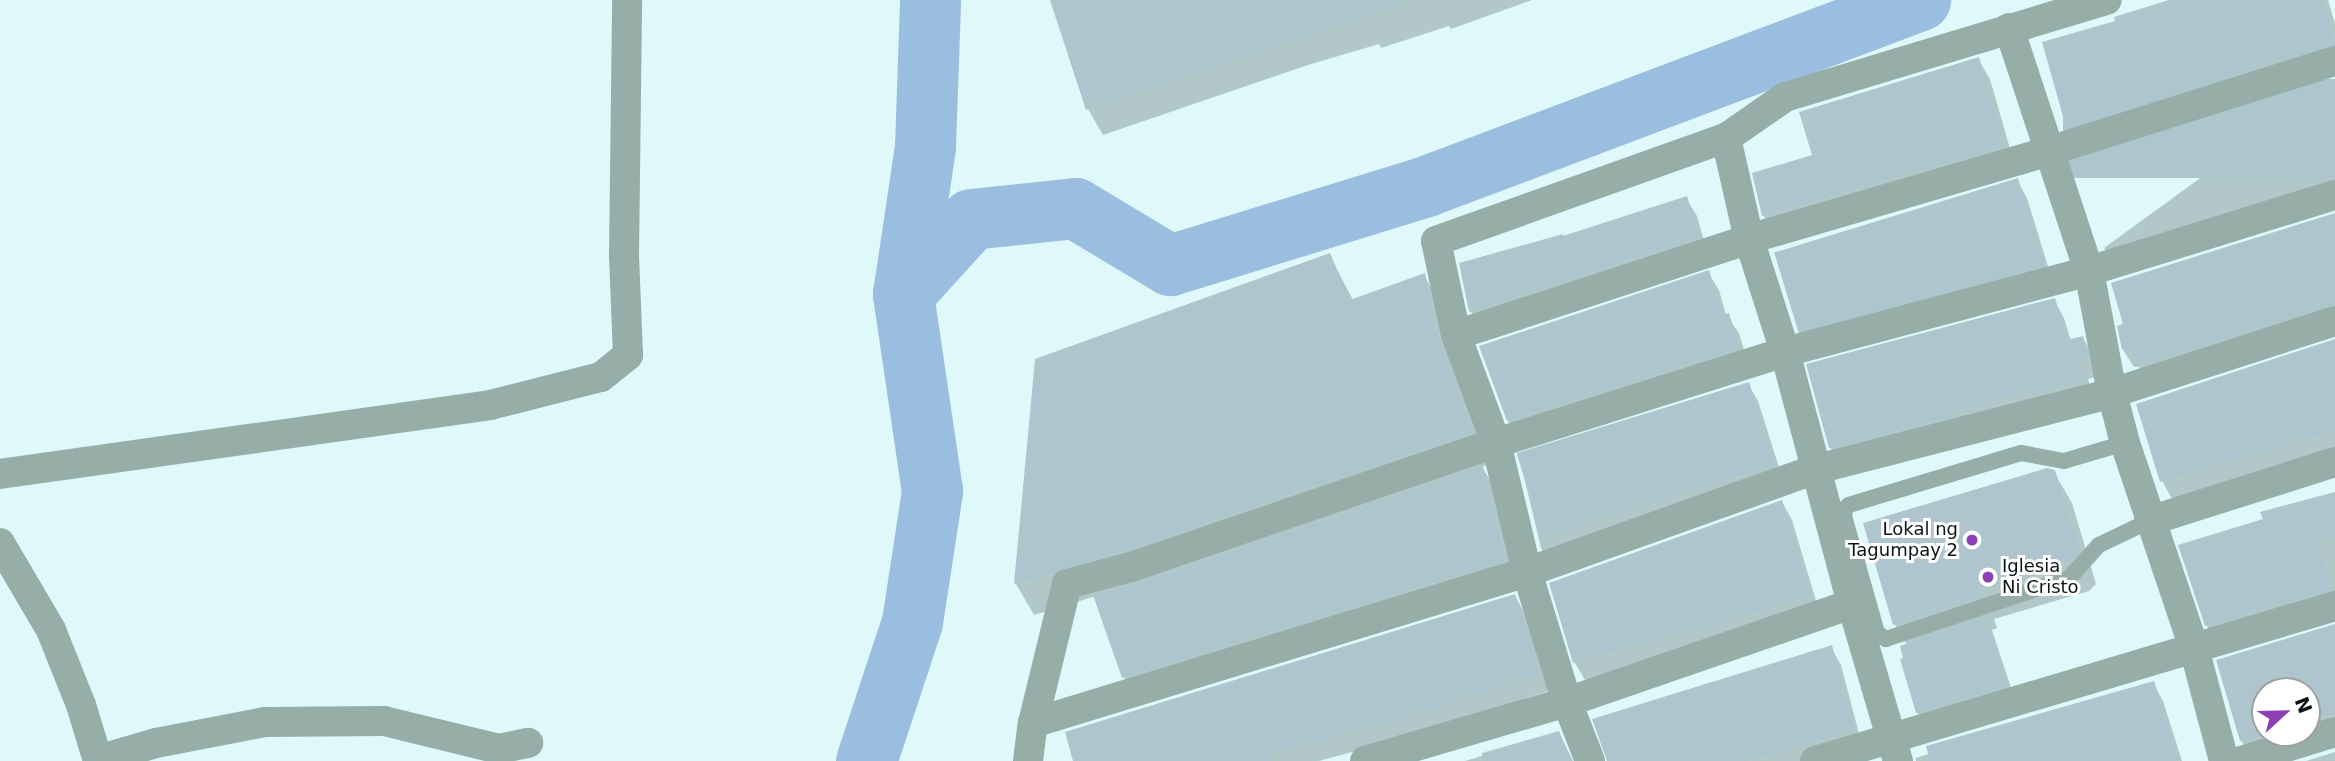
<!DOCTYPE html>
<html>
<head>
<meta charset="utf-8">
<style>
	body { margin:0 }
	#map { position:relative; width:2335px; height:761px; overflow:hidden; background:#dff9fa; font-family:"DejaVu Sans",sans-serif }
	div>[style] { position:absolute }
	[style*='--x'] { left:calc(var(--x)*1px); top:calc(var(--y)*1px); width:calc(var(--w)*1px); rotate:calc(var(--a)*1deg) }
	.shadow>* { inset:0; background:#0003 }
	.river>* { height:61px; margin:-30.5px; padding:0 30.5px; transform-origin:30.5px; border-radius:30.5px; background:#9abedf }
	.building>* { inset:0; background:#afc5cd; transform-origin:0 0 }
	.lane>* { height:16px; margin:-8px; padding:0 8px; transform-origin:8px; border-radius:8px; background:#96ada8 }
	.street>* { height:30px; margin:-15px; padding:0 15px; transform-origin:15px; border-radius:15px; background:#96ada8 }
	.dots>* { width:19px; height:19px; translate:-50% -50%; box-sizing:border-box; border:4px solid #fff; border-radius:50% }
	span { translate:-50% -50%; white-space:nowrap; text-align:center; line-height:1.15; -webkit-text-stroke:6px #fff; paint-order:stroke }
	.poi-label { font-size:18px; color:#0b1414 }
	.right { translate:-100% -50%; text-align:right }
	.left { translate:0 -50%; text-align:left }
	.north { position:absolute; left:2251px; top:677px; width:70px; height:70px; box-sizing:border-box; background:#fff; border:2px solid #9da1a1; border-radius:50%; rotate:68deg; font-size:19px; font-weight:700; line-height:28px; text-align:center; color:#0b1414 }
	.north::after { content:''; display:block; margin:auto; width:24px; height:32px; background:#8c40b1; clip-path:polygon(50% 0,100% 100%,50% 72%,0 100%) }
</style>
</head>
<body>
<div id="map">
	<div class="shadow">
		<i style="clip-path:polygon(1051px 0,1532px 0,1451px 29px,1449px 26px,1381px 48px,1379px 44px,1308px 65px,1103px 135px,1088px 109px)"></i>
		<i style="clip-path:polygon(2175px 0,2328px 0,2335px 24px,2335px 65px,2078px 144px,2068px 126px,2044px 43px,2117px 22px)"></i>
		<i style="clip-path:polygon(1978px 59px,1990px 79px,2015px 166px,1775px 235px,1763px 215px,1814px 156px)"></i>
		<i style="clip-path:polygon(2335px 80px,2335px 197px,2114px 266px,2104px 248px)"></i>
		<i style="clip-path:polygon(2017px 180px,2027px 198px,2053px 283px,1808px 348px,1798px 330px)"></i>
		<i style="clip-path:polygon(1686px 198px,1697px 216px,1708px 255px,1481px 329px,1471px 312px,1461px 264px,1563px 238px)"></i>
		<i style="clip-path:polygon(2335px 215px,2335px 323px,2148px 384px,2138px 366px,2134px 367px,2123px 350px)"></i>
		<i style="clip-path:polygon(1330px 256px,1353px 300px,1424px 275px,1442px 307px,1490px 464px,1482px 467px,1493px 485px,1515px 578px,1134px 695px,1124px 677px,1096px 596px,1034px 615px,1016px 584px,1037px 360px)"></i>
		<i style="clip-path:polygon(1708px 273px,1719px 290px,1726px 315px,1739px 333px,1749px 366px,1518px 438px,1508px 421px)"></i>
		<i style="clip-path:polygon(2054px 300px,2064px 318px,2071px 341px,2083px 338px,2093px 355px,2097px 377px,2088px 379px,2093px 396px,1840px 465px,1830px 447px)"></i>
		<i style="clip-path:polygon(2335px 341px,2335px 449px,2172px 499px,2162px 481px)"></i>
		<i style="clip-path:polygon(1748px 384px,1758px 401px,1784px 483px,1551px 566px,1541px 548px,1519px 456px)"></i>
		<i style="clip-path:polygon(2054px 472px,2072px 503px,2096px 584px,2089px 591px,1994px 619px,1997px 628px,1992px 630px,2016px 703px,1927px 730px,1917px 712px,1905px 659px,1907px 645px,1895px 625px,1865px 524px)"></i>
		<i style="clip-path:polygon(2335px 493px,2335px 608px,2217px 643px,2207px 626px,2180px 546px,2265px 521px)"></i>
		<i style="clip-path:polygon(1782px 502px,1792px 520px,1820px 614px,1585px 680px,1575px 663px,1551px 584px)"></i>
		<i style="clip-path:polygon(1515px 596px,1525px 614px,1549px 691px,1407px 737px,1319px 761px,1076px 761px)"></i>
		<i style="clip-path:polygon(evenodd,2335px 626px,2335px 734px,2252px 760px,2242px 742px,2218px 661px,2335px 626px,2265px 691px,2307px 691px,2307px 733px,2265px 733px,2265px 691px)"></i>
		<i style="clip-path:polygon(1831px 647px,1841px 665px,1863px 749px,1829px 761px,1608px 761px)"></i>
		<i style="clip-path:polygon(2153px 683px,2163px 701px,2182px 761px,1916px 761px,1916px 758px)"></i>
		<i style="clip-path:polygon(1559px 733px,1573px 761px,1465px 761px)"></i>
		<i style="clip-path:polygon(2335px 752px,2335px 761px,2306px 761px)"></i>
	</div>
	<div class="river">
		<i style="--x:903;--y:294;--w:101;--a:-47.8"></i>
		<i style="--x:971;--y:219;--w:105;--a:-6"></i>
		<i style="--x:1075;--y:208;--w:111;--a:31"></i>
		<i style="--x:1170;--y:265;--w:268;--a:-17.1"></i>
		<i style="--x:1426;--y:186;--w:528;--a:-20.63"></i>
		<i style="--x:866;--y:761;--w:146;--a:-71.7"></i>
		<i style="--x:912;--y:622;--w:133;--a:-81.3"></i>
		<i style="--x:932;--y:491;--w:199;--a:-98.4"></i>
		<i style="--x:903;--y:294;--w:150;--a:-81.5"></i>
		<i style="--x:925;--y:146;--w:146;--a:-88"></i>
	</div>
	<div class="building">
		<i style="clip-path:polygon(1050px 0,1400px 0,1401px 5px,1086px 110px)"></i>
		<i style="clip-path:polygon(2169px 0,2323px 0,2335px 44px,2066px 127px,2042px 42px,2115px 21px,2114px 17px)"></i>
		<i style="clip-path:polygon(1979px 57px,2005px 146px,1762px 216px,1752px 173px,1812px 155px,1799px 112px)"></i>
		<i style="left:2335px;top:79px;width:99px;height:272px;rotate:90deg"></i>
		<i style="left:2018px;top:178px;width:91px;height:255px;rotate:73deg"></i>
		<i style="clip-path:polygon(1687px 196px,1699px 237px,1469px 312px,1459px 263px,1563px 234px,1563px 236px)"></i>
		<i style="clip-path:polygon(2335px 213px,2335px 304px,2136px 367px,2130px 348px,2122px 350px,2117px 326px,2123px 324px,2111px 283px)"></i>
		<i style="clip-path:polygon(1330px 253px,1350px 300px,1425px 273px,1439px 340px,1473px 432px,1126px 550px,1014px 584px,1035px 359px)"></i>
		<i style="clip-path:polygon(1709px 270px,1723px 315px,1729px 313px,1740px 348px,1507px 421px,1479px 346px)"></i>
		<i style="clip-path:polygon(2055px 298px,2067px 340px,2083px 336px,2088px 359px,2079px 361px,2084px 378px,2024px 396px,2023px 392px,1951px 413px,1952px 416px,1829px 448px,1806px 364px)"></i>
		<i style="clip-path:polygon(2335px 339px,2335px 430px,2160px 482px,2136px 404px)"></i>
		<i style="left:1749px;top:382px;width:87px;height:243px;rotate:73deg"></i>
		<i style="clip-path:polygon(1483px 466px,1506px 560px,1122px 678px,1093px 595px,1137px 584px)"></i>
		<i style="clip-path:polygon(2047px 468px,2055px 470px,2079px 551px,2071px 560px,1978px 588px,1980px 597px,1893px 625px,1863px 523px)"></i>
		<i style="clip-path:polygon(2335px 492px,2335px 538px,2318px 543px,2332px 589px,2205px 626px,2178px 545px,2263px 519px,2260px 512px)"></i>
		<i style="clip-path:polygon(1782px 500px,1811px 596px,1573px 663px,1549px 583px)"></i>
		<i style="clip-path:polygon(1515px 594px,1540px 673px,1397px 720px,1270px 754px,1272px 761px,1073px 761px,1065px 732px)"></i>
		<i style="clip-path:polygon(1986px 617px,2007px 686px,1916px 713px,1900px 659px,1903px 658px,1900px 646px)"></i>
		<i style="clip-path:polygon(2335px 624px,2335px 715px,2307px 721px,2307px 691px,2265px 691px,2266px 733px,2240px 741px,2216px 660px)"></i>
		<i style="clip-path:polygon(1832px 645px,1854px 731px,1746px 761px,1607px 761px,1592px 719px)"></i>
		<i style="clip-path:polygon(2154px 681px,2179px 761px,1930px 761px,1926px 746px)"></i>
		<i style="clip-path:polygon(1559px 731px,1571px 761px,1483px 761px,1482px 753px)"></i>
	</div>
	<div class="lane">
		<i style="--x:2125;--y:443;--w:64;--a:163.6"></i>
		<i style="--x:2064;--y:461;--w:44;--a:-169.5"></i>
		<i style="--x:2021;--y:453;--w:180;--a:163.2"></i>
		<i style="--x:1849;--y:505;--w:6;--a:135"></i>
		<i style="--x:1845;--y:509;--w:7;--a:98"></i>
		<i style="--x:1844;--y:516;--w:122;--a:74.2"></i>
		<i style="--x:1877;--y:633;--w:11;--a:34"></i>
		<i style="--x:1886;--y:639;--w:193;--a:-18.4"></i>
		<i style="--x:2069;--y:578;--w:45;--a:-47.7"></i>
		<i style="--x:2099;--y:545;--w:55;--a:-25.6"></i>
	</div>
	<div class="street">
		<i style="--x:2009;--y:28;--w:256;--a:71.8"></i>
		<i style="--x:2089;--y:271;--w:124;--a:79.3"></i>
		<i style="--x:2112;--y:393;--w:52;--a:75.4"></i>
		<i style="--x:2125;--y:443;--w:216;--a:71.4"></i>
		<i style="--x:2194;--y:648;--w:117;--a:75.1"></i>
		<i style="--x:1726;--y:138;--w:104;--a:77.2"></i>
		<i style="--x:1749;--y:239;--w:119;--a:72.3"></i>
		<i style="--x:1785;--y:352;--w:261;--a:75.1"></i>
		<i style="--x:1852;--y:604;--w:164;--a:73.7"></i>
		<i style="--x:1456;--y:335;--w:308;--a:-18.1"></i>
		<i style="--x:1749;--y:239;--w:313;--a:-16.3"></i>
		<i style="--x:2049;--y:151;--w:300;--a:-17.5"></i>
		<i style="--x:0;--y:474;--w:495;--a:-8"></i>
		<i style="--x:490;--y:405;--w:114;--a:-14.2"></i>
		<i style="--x:601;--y:377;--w:35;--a:-39"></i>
		<i style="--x:628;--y:355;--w:99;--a:-92.3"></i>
		<i style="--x:624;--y:256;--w:256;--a:-89.3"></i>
		<i style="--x:2149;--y:521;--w:195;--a:-17.6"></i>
		<i style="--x:0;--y:543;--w:101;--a:59.6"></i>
		<i style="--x:51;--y:630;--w:81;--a:68.2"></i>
		<i style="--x:81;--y:705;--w:59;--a:73.1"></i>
		<i style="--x:1033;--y:723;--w:517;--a:-17"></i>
		<i style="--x:1527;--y:572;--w:308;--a:-19.6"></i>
		<i style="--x:1817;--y:469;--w:305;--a:-14.4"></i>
		<i style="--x:2112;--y:393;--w:234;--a:-17.9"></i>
		<i style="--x:98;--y:760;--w:60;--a:-16.3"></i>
		<i style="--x:156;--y:743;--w:111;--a:-10.9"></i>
		<i style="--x:265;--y:722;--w:119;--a:-0.5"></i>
		<i style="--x:384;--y:721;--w:118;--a:13.7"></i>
		<i style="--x:499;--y:749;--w:30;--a:-12"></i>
		<i style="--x:1028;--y:761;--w:38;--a:-83"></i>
		<i style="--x:1033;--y:723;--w:143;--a:-76.3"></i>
		<i style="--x:1067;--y:584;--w:66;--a:-14.9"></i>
		<i style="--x:1131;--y:567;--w:385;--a:-18.8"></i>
		<i style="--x:1496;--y:443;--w:303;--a:-17.5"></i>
		<i style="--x:1785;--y:352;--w:315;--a:-14.9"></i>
		<i style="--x:2089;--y:271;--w:257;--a:-17.2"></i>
		<i style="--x:1365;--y:761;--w:210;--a:-16.3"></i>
		<i style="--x:1567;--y:702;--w:301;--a:-19"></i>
		<i style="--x:1590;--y:761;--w:63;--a:-111.3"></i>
		<i style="--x:1567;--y:702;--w:136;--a:-107.1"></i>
		<i style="--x:1527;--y:572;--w:133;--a:-103.5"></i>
		<i style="--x:1496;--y:443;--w:115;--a:-110.3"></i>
		<i style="--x:1456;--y:335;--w:96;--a:-102"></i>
		<i style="--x:1436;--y:241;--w:308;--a:-19.6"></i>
		<i style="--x:1726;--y:138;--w:72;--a:-34.8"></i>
		<i style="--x:1785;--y:97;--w:336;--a:-16.8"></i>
		<i style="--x:1815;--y:761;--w:543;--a:-16.6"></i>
		<i style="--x:2241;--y:761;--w:98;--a:-17.1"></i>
	</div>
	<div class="dots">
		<i style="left:1972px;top:540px;background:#8c40b1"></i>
		<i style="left:1988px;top:577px;background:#8c40b1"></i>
	</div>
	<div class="poi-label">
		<span class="right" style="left:1958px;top:540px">Lokal ng<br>Tagumpay 2</span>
		<span class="left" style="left:2002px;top:577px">Iglesia<br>Ni Cristo</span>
	</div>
	<div class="north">N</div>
</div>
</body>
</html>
